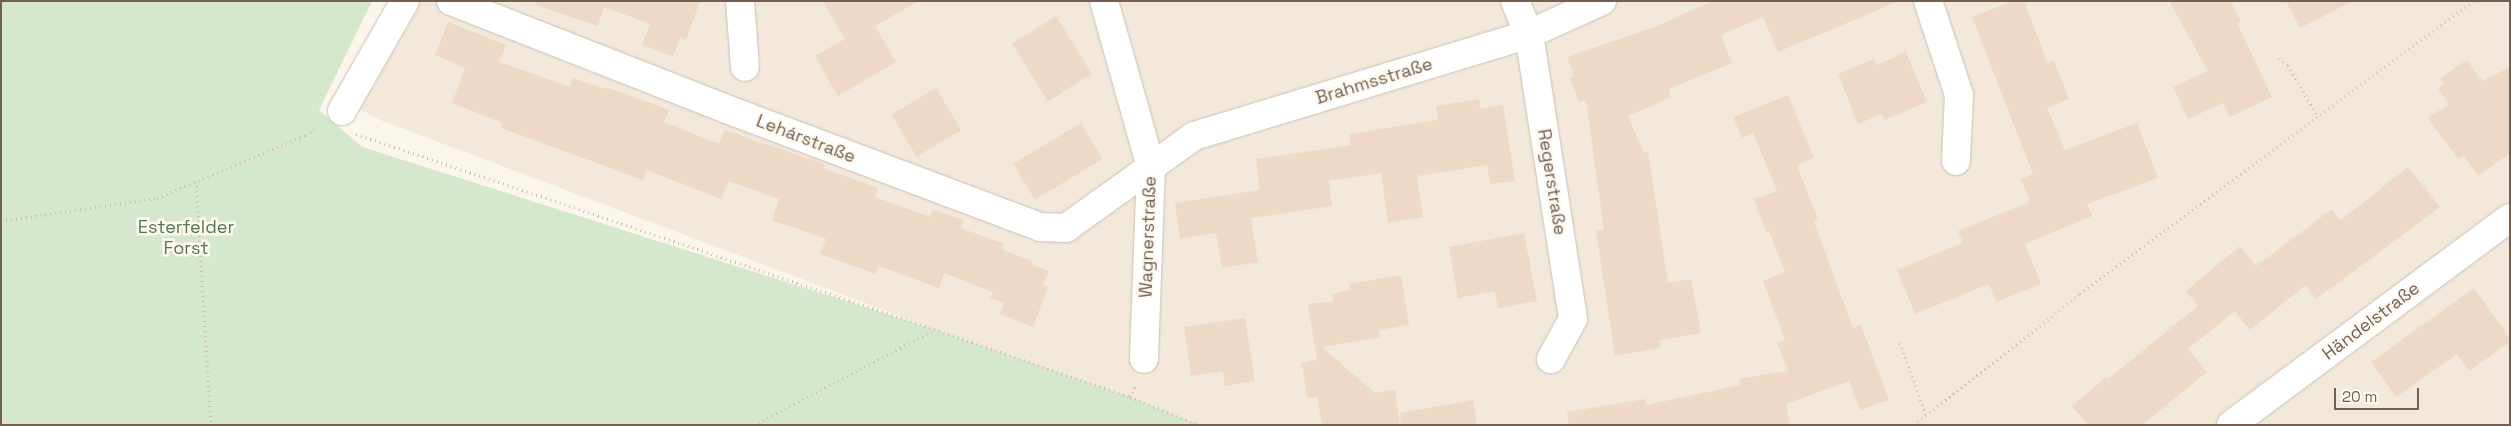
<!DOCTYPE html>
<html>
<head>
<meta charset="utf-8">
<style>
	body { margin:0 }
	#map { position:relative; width:2511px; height:426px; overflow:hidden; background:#fbf6ec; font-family:"Space Grotesk",sans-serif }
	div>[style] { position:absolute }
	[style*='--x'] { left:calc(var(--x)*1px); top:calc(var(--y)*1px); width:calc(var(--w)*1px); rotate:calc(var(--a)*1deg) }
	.residential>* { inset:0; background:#f2e9db }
	.green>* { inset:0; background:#d5e8cb }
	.building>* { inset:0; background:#eed8c6; transform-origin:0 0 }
	.path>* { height:3px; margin-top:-1.5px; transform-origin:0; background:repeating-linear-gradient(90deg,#d3bca9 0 1px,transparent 0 5px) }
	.roads { filter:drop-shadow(0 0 1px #cdbfb2) drop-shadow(0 0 1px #cdbfb2) }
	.street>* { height:28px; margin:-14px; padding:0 14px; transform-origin:14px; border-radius:14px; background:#fff }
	span { translate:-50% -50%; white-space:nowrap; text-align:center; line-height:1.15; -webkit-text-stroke:5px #fefaf2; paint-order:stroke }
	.street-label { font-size:18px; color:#745f51 }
	.park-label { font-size:18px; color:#54784a }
	.frame { position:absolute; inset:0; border:2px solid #745f51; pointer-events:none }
	.scale { position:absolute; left:2334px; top:388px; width:85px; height:22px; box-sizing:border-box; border:2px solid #745f51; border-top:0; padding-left:6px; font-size:15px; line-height:18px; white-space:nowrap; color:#745f51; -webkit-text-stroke:4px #fefaf2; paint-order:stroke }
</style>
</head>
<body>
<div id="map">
	<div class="residential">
		<i style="clip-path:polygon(413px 1px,2510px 1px,2510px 425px,1200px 425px,1130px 397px,934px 329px,380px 120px,355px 107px)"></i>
	</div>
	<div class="green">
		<i style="clip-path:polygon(1px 1px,372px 1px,319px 110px,362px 147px,934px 329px,1130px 397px,1200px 425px,1px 425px)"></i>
	</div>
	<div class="building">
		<i style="clip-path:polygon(537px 1px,700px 1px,686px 40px,680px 38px,673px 56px,642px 45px,650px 24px,604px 7px,598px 26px,536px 5px)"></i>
		<i style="clip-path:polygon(823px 1px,919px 1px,875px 26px,896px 62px,838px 96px,815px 56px,845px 39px)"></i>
		<i style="clip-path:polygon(1712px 1px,1899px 1px,1778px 52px,1763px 17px,1721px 35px,1732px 63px,1669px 89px,1671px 97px,1628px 116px,1644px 153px,1648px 151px,1668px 283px,1691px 279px,1701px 333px,1659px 340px,1660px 348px,1615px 356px,1596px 231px,1604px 230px,1586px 100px,1579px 102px,1570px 78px,1574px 76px,1567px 57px,1655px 27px)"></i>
		<i style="clip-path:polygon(2013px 1px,2024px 1px,2048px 64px,2054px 61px,2069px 99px,2047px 108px,2065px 150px,2137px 123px,2158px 178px,2087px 204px,2092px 216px,2025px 244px,2041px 284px,1996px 302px,1989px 284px,1915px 314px,1897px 270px,1963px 243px,1958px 231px,2030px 202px,2021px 179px,2033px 174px,1972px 17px)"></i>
		<i style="clip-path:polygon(2169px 1px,2230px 1px,2241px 21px,2237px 23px,2272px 97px,2230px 117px,2223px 103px,2188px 119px,2173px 87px,2208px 71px)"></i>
		<i style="clip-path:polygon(2286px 1px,2353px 1px,2300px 28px)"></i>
		<i style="left:1056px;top:16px;width:68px;height:52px;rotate:58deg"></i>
		<i style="clip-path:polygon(448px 22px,506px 45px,499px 62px,570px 87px,573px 78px,605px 89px,606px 87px,669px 110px,664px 122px,719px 144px,725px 130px,824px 164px,823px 168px,878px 188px,875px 197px,930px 217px,933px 209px,963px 220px,961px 228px,1004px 244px,1002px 250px,1033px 261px,1032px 265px,1049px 271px,1043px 285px,1048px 287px,1033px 327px,1000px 314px,1004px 303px,990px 298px,993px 292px,944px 273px,939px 288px,879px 266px,876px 274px,820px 254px,826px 239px,772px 220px,779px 199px,729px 181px,721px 199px,647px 170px,643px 180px,501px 128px,503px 123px,452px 103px,465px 68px,435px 55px)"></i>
		<i style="clip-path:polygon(1906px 52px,1927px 102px,1884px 120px,1882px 114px,1858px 124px,1838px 74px,1874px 59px,1877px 65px)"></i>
		<i style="clip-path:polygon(2467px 60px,2482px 81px,2510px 67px,2510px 153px,2478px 176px,2464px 156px,2458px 159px,2428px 118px,2449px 104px,2438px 88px,2444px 84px,2440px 78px)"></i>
		<i style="left:936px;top:88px;width:49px;height:52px;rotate:59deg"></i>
		<i style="clip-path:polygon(1788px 95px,1814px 158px,1797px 165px,1818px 220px,1814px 222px,1853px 328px,1861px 325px,1889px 400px,1860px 410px,1849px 381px,1786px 404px,1790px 425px,1569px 425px,1567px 412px,1645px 399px,1646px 405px,1740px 385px,1739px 379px,1788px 371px,1777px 343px,1785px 340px,1763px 281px,1785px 272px,1769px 231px,1766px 232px,1754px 199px,1777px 191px,1753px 133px,1742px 138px,1733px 117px)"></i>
		<i style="clip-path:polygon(1479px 99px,1480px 109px,1503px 105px,1515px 181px,1490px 184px,1487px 165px,1417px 176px,1423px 217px,1388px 223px,1381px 173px,1329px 181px,1332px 206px,1251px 218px,1258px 262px,1222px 268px,1216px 233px,1180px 239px,1175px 203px,1260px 190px,1256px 159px,1351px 145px,1349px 134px,1438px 120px,1436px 106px)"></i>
		<i style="left:1081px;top:123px;width:42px;height:79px;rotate:59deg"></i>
		<i style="clip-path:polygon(2408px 167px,2440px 207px,2316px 299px,2306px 285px,2250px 330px,2235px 311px,2188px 349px,2207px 372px,2142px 425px,2088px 425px,2072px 406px,2106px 377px,2108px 379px,2198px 306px,2186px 291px,2240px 246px,2256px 266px,2332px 209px,2340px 221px)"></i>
		<i style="clip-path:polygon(1524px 233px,1537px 301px,1498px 308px,1495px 291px,1458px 298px,1449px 247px)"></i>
		<i style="clip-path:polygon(1401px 275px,1409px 325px,1379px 330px,1380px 337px,1322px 347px,1375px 393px,1395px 390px,1400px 425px,1322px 425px,1317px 397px,1307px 398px,1302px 363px,1317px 360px,1308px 304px,1333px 301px,1332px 294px,1350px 290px,1349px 284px)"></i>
		<i style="clip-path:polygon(2474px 288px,2510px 338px,2510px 342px,2469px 371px,2457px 354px,2396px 397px,2371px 362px)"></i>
		<i style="clip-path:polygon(1245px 318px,1255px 381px,1225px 386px,1223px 371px,1191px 376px,1184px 327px)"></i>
		<i style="clip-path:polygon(1473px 400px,1477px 425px,1401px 425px,1400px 413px)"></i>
	</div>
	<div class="path">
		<i style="--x:2279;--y:58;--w:11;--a:38"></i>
		<i style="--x:2288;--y:65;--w:60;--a:60"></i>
		<i style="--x:356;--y:134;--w:610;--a:18.64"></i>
		<i style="--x:934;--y:329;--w:207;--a:19.1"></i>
		<i style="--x:1130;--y:397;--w:75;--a:21.8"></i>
		<i style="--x:196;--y:181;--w:244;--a:86.5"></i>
		<i style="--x:1;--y:221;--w:158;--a:-8.4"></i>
		<i style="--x:157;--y:198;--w:162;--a:-22.9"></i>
		<i style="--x:306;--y:135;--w:15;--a:-37"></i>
		<i style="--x:1900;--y:343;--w:77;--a:70.1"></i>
		<i style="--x:1130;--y:397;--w:14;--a:-65"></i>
		<i style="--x:754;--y:425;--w:204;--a:-27.8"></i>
		<i style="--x:1914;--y:425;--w:211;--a:-38.3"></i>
		<i style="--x:2080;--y:294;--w:490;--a:-36.7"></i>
	</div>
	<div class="roads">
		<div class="street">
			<i style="--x:451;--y:1;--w:307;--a:21.4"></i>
			<i style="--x:737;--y:113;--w:324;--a:20.6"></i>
			<i style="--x:1040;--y:227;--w:26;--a:2"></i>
			<i style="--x:1066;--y:228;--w:158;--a:-35.7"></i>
			<i style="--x:1194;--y:136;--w:350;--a:-16.9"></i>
			<i style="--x:1529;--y:34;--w:80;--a:-24.3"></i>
			<i style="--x:740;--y:1;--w:66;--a:85.7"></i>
			<i style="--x:1104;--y:1;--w:173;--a:74.2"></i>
			<i style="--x:1151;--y:167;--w:192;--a:92.1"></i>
			<i style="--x:1515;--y:1;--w:36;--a:67"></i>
			<i style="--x:1529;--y:34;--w:288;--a:81.2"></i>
			<i style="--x:1573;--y:319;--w:46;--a:118.8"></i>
			<i style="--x:1928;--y:1;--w:99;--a:71.7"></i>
			<i style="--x:1959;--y:95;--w:66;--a:92.6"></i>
			<i style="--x:342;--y:111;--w:127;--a:-60.2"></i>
			<i style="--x:2231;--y:425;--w:347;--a:-36.6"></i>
		</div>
	</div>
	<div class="street-label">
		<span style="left:1374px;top:81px;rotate:-17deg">Brahmsstraße</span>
		<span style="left:806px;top:139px;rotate:21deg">Lehárstraße</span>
		<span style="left:1552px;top:182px;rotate:81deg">Regerstraße</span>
		<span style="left:1148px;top:237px;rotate:-88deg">Wagnerstraße</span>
		<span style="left:2371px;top:321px;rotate:-37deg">Händelstraße</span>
	</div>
	<div class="park-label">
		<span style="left:186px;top:238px">Esterfelder<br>Forst</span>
	</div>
	<div class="frame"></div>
	<div class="scale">20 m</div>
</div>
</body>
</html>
